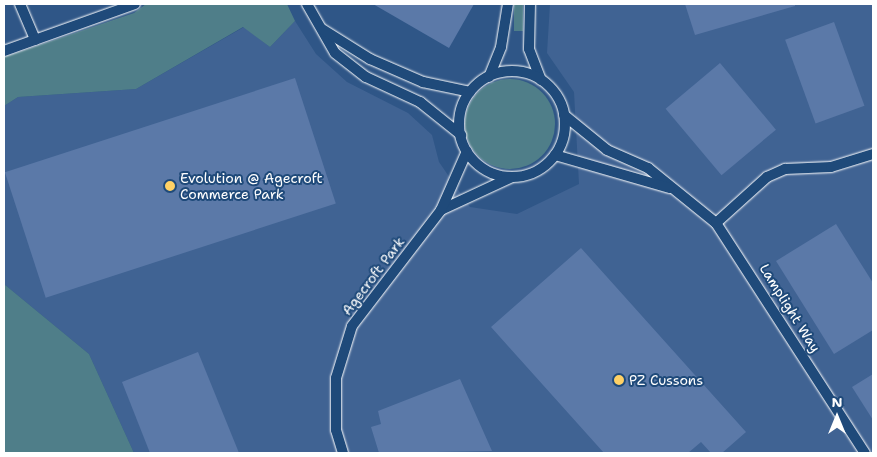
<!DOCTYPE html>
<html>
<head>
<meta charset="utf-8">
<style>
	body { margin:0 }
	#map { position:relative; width:877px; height:457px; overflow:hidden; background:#2f5687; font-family:"Shantell Sans",sans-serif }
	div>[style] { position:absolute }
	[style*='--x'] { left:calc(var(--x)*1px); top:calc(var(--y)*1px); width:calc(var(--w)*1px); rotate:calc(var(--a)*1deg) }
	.built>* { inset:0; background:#406393 }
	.green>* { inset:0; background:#4f7e89; transform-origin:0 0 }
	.round { border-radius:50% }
	.building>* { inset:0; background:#5b79a8; transform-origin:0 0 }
	.roads { filter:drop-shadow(0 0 1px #fff) drop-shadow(0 0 1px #fff) }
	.minor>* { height:10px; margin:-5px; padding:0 5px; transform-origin:5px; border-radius:5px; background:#1f4a7a }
	.minor>.ring { margin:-5px; padding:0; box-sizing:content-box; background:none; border:10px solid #1f4a7a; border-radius:50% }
	.dots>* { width:14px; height:14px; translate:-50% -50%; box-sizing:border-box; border:2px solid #1f4a7a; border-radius:50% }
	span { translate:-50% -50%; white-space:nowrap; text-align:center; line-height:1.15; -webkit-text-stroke:4px #1f4a7a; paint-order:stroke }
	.poi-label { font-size:14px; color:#fff }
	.left { translate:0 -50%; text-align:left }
	.street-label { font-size:14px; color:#fff }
	.frame { position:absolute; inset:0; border:5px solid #fff; pointer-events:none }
	.north { position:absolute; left:812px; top:392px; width:50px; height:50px; -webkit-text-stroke:4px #1f4a7a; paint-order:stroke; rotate:0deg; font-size:14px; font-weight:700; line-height:20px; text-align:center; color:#fff }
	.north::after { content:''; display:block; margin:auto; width:18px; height:22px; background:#fff; clip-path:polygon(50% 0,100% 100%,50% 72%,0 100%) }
</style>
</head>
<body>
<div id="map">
	<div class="built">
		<i style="clip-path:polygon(550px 4px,873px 4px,873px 453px,134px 453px,89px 354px,4px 284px,4px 106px,18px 97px,136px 89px,244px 27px,270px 47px,295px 21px,316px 54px,347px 82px,408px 113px,432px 135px,439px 162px,470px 207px,517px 214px,579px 184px,574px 92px,547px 53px)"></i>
	</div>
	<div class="green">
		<i style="clip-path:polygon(146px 4px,287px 4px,295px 21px,270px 47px,243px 27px,136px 89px,18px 97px,4px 106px,4px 57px,134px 13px)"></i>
		<i style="left:514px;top:4px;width:9px;height:27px"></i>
		<i class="round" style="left:465px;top:79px;width:90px;height:90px"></i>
		<i style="clip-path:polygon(4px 284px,89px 354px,134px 453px,4px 453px)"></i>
	</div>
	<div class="building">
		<i style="clip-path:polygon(373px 4px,474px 4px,449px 48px)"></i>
		<i style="clip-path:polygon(685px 4px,795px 4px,795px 6px,695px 35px)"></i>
		<i style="left:834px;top:22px;width:89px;height:52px;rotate:70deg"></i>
		<i style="left:720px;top:63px;width:87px;height:71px;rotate:50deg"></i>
		<i style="left:295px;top:78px;width:132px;height:305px;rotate:72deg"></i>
		<i style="clip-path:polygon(836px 224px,873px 283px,873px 330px,834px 354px,776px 261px)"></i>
		<i style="clip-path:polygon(581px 248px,746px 432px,722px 453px,711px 453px,701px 442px,688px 453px,604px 453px,491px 327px)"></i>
		<i style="clip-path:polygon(198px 352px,239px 453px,150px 453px,122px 382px)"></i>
		<i style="clip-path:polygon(873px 374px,873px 420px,852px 387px)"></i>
		<i style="clip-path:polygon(460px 379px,492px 451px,379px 453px,371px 427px,381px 424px,378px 411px)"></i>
	</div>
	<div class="roads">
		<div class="minor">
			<i style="--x:20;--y:4;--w:39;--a:67"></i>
			<i style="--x:307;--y:4;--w:56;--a:60.3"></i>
			<i style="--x:335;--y:53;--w:39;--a:38"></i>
			<i style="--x:366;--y:77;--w:60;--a:24.8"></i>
			<i style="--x:420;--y:102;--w:53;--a:38.8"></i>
			<i style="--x:530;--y:4;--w:45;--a:91.3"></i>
			<i style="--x:529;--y:49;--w:33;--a:69"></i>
			<i style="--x:322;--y:29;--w:57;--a:32"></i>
			<i style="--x:370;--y:59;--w:58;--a:23.5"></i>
			<i style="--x:423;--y:82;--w:48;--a:12"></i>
			<i style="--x:4;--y:51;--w:139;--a:-19.7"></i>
			<i class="ring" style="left:459px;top:71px;width:96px;height:96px"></i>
			<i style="--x:489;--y:77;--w:32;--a:-68"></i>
			<i style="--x:501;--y:47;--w:44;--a:-80.8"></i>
			<i style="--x:564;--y:115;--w:55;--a:39.1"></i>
			<i style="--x:607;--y:150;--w:45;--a:23.7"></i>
			<i style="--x:648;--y:168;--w:87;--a:39"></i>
			<i style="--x:716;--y:223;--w:274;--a:57.1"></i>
			<i style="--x:555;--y:155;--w:119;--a:16.1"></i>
			<i style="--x:441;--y:210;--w:78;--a:-24.9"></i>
			<i style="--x:716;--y:223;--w:69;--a:-42"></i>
			<i style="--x:767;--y:177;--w:20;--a:-24"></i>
			<i style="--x:785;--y:169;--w:46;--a:-2.5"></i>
			<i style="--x:831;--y:167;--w:44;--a:-17.2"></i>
			<i style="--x:343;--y:453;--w:24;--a:-107"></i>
			<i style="--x:336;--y:430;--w:52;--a:-90"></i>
			<i style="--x:336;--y:378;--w:54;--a:-72.9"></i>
			<i style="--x:352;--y:326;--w:146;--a:-52.5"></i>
			<i style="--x:441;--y:210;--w:64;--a:-66.2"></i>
		</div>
	</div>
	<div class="dots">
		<i style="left:170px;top:186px;background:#ffd166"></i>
		<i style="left:619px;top:380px;background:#ffd166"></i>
	</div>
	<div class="poi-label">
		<span class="left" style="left:180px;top:186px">Evolution @ Agecroft<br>Commerce Park</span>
		<span class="left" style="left:629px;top:380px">PZ Cussons</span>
	</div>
	<div class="street-label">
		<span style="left:373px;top:276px;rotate:-53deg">Agecroft Park</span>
		<span style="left:790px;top:308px;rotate:58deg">Lamplight Way</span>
	</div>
	<div class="frame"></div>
	<div class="north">N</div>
</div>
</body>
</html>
